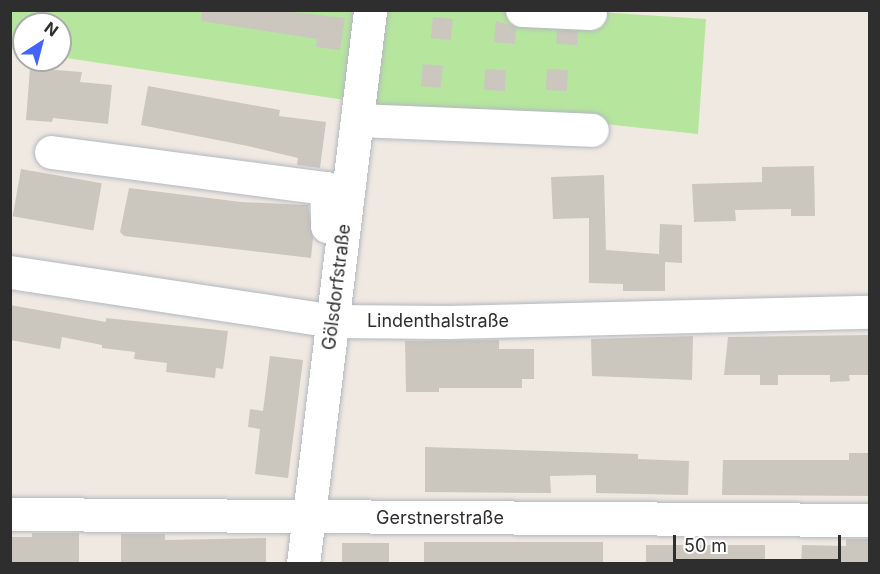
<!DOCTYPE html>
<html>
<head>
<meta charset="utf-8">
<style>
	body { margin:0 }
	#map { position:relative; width:880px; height:574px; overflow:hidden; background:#efe9e1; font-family:Inter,sans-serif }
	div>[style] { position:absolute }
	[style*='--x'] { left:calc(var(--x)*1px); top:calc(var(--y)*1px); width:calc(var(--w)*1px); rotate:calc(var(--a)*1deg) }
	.green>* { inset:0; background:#b6e59e }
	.building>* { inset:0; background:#cbc7bf; transform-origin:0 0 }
	.roads { filter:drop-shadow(0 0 2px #b4b7c1) drop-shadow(0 0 2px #b4b7c1) }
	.minor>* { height:33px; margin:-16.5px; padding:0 16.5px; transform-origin:16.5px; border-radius:16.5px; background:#fff }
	span { translate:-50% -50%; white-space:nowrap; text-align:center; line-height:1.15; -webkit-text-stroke:4.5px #fff; paint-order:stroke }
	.street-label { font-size:18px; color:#2e2e2e }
	.frame { position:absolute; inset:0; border:12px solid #2e2e2e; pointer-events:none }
	.north { position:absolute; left:12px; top:12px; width:60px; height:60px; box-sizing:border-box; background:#fff; border:2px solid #ababab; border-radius:50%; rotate:36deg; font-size:16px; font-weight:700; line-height:24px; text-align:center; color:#2e2e2e }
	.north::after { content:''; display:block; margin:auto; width:21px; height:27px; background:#4264fb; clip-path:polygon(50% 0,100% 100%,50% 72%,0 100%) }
	.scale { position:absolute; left:673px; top:535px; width:168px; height:27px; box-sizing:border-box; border:3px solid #2e2e2e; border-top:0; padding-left:8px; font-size:18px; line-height:21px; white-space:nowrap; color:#2e2e2e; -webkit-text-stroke:4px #fff; paint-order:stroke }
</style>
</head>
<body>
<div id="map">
	<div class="green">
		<i style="clip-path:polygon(567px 10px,706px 19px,698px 134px,586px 122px,384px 113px,345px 100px,60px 57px,60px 24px,24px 24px,24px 51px,11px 49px,10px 11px)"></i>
	</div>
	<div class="building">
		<i style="clip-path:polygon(202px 10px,274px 10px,345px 18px,340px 50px,316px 47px,317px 39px,201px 21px)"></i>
		<i style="left:433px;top:17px;width:20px;height:21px;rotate:6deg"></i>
		<i style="clip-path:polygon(496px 21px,516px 27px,515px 44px,494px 42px)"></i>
		<i style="left:557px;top:30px;width:21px;height:14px;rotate:3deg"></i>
		<i style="left:423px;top:64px;width:20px;height:22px;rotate:6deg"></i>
		<i style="clip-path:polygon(30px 68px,82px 72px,80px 82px,112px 85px,108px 124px,53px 118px,52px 122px,26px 120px)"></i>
		<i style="left:485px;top:69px;width:21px;height:21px;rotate:3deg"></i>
		<i style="left:547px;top:69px;width:21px;height:21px;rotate:3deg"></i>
		<i style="clip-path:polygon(148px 86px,280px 110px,279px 116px,326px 122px,320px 168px,297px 165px,298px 158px,248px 146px,141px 125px)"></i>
		<i style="clip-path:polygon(814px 166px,815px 216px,791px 216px,791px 209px,735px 210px,736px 221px,694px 222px,692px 184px,762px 182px,762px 167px)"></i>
		<i style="left:21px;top:169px;width:82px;height:48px;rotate:10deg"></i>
		<i style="clip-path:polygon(604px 175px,606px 250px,659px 254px,660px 224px,682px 225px,682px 263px,665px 262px,665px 291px,623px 291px,623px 284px,589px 283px,589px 218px,553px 219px,551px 177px)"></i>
		<i style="clip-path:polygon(129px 188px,241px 202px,308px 205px,313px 238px,311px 258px,124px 236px,120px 232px)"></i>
		<i style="clip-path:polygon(10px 305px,106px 322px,106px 318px,228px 331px,223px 369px,216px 368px,215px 378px,166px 372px,167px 363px,134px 359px,135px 352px,102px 348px,102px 345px,62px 337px,60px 349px,10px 340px)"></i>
		<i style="clip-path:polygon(870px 335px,870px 375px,849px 375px,850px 381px,830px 382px,830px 375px,778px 375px,778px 385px,760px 385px,760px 375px,724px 375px,728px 337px)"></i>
		<i style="clip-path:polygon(693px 336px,692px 380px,592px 376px,591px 339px)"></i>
		<i style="clip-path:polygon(499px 340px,499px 349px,534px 349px,534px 379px,522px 379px,522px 388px,439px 388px,439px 392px,406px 392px,405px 341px)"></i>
		<i style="clip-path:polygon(270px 356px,303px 360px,288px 478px,255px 474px,260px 429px,248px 427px,250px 409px,263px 411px)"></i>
		<i style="clip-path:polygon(425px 447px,638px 454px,638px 459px,689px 461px,688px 495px,596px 493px,596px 475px,550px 476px,551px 493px,425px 492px)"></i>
		<i style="clip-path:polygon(849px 453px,870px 453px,870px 496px,722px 495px,723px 460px,849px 460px)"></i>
		<i style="clip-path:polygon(32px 533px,79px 533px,79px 564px,10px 564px,10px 537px,32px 537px)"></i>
		<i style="clip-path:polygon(121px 534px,165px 534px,165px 540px,266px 538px,266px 564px,121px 564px)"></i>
		<i style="clip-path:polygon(846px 539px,870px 539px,870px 564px,801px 564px,802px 545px,846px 546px)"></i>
		<i style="left:603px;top:542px;width:22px;height:179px;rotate:90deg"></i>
		<i style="left:389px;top:543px;width:21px;height:47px;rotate:90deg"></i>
		<i style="left:646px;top:545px;width:119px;height:19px"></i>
	</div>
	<div class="roads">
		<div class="minor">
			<i style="--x:522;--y:10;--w:68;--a:2.5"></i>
			<i style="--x:357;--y:120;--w:235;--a:2.4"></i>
			<i style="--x:51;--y:152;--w:277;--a:7.5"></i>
			<i style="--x:326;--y:188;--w:38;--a:88"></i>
			<i style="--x:327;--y:226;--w:7;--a:16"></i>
			<i style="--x:10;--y:272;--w:327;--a:8.6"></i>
			<i style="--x:333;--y:321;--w:115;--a:0.5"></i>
			<i style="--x:448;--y:322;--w:422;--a:-1.4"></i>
			<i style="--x:10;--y:514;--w:860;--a:0.4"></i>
			<i style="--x:303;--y:564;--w:557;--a:-83.09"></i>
		</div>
	</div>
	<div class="street-label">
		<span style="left:337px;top:287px;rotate:-83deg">Gölsdorfstraße</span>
		<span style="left:438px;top:321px">Lindenthalstraße</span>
		<span style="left:440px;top:518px">Gerstnerstraße</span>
	</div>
	<div class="frame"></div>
	<div class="north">N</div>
	<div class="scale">50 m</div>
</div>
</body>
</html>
